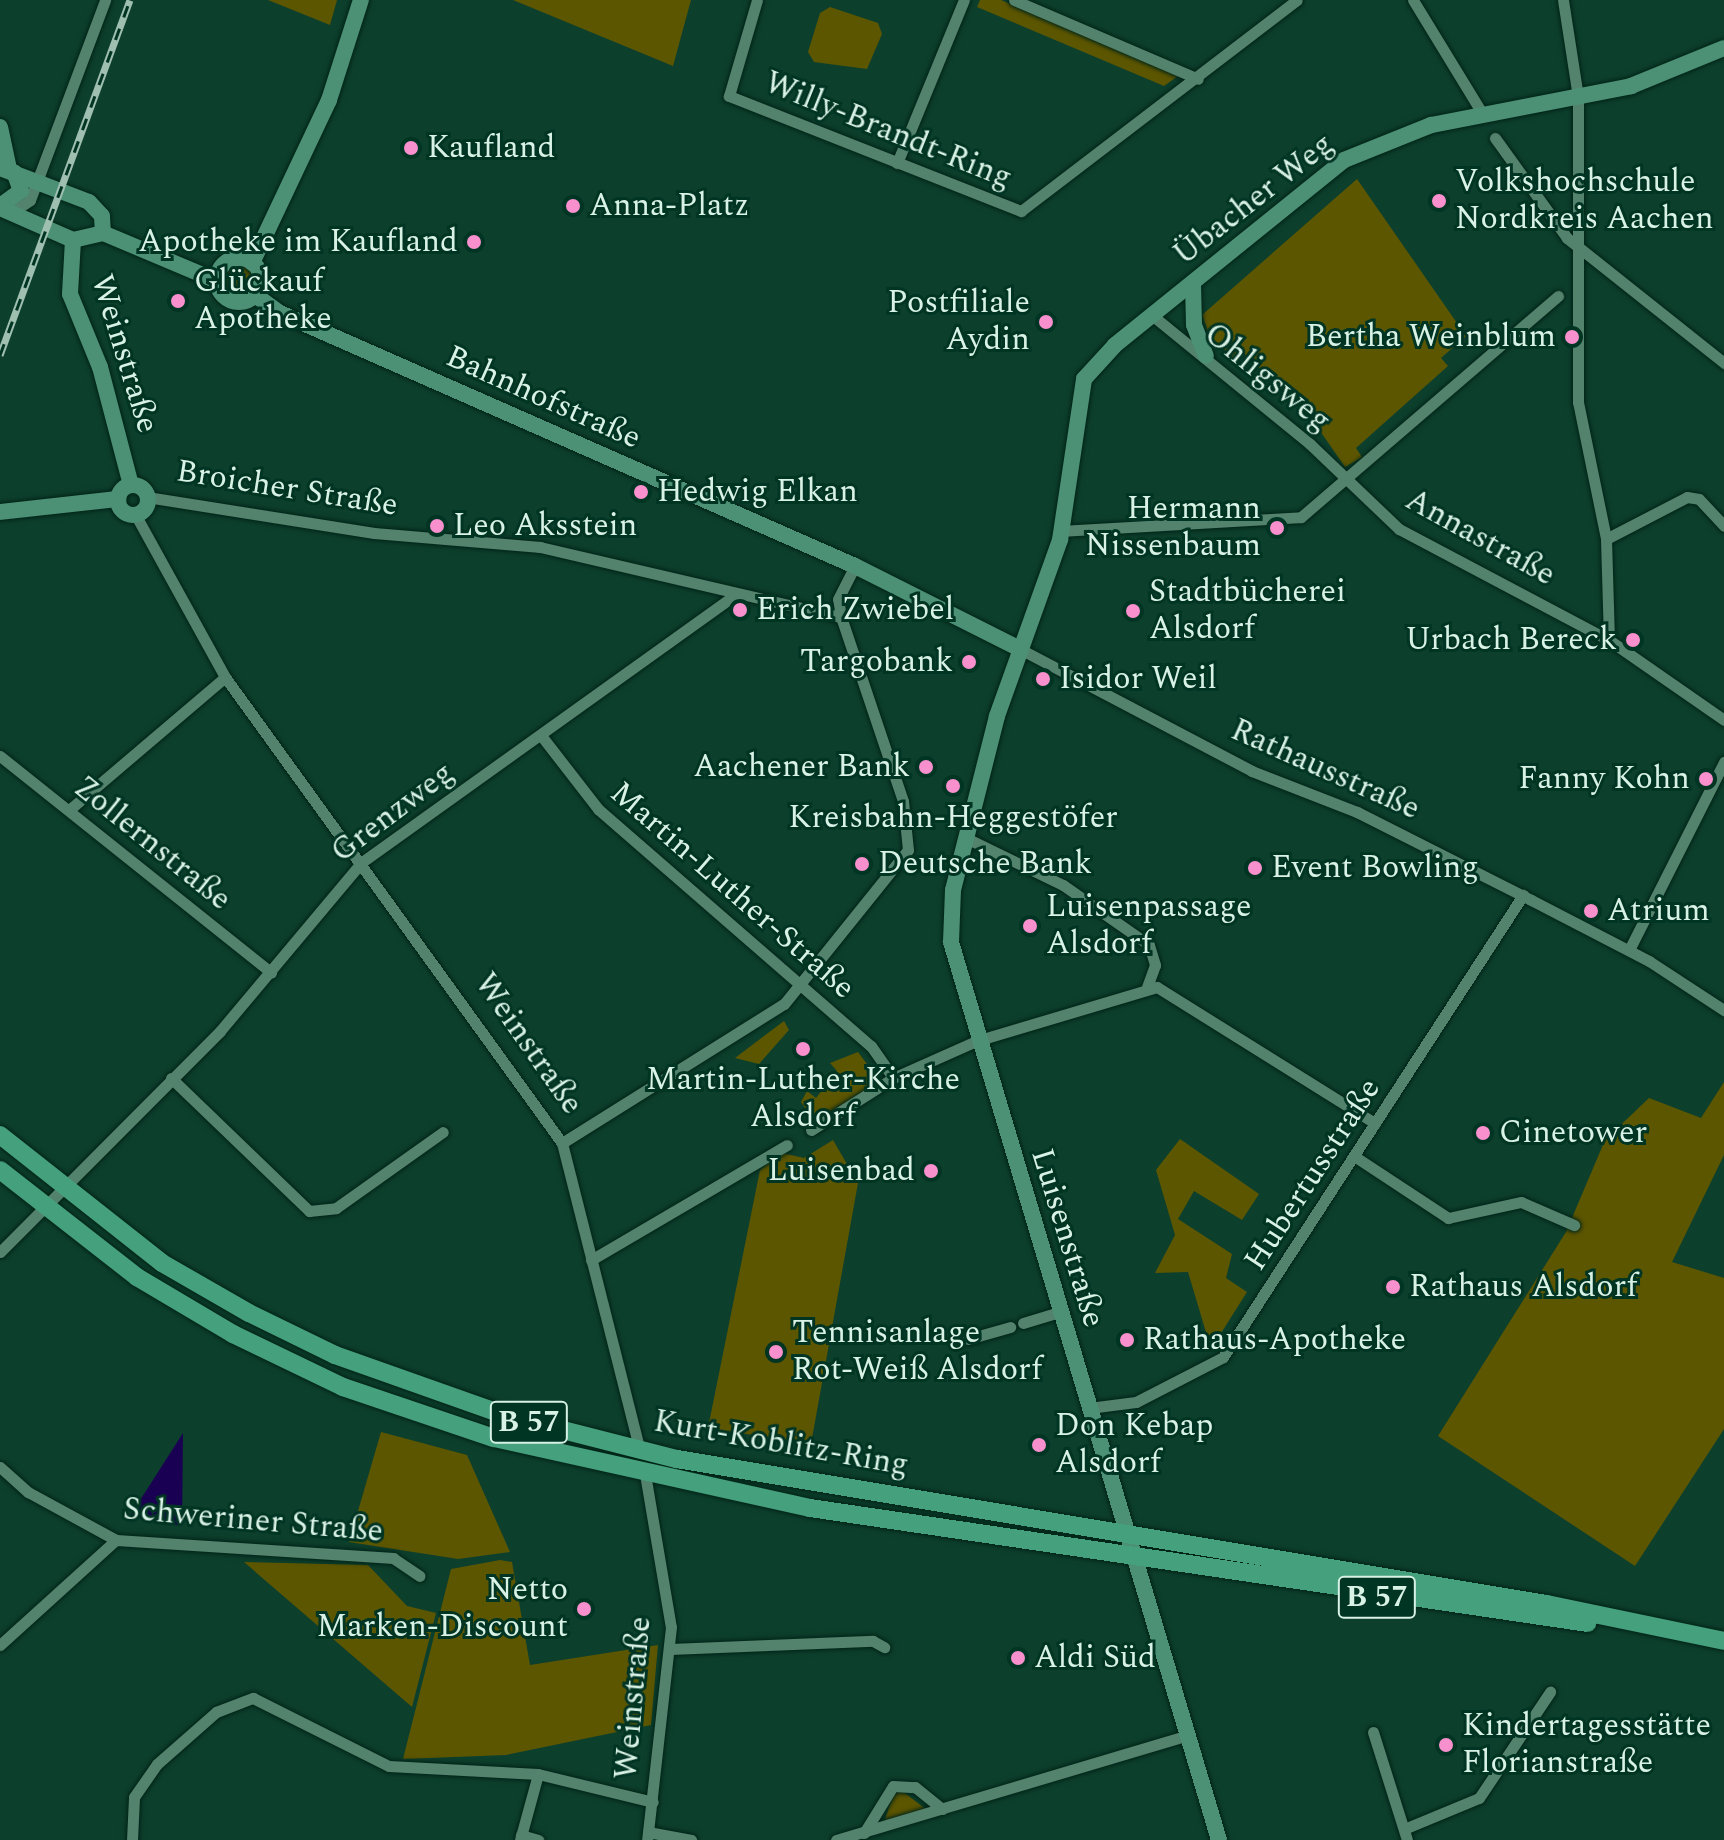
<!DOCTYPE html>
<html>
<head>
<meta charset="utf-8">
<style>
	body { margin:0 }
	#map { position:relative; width:1724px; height:1840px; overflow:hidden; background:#0d3f2d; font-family:Spectral,serif }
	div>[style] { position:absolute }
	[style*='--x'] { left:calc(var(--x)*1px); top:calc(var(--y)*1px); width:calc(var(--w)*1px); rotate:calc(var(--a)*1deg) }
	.green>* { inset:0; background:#5d5601 }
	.round { border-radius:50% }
	.water>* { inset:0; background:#1a0052 }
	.roads { filter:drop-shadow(0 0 2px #002417) drop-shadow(0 0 2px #002417) }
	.street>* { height:11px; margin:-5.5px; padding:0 5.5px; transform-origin:5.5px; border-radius:5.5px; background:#53826d }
	.secondary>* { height:16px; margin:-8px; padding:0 8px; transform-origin:8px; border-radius:8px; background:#4c9175 }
	.secondary>.ring { margin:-8px; padding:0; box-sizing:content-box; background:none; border:16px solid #4c9175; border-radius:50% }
	.primary>* { height:18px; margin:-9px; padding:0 9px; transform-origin:9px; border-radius:9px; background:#45a07d }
	.rail>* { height:7px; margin-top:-3.5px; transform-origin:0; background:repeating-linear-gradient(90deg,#003423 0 12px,#9fbfb1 0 24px); box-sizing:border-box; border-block:2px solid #9fbfb1 }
	.dots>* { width:22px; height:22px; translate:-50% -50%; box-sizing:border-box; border:4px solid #003423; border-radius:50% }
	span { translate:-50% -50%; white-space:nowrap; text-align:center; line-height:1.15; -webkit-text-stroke:6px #003423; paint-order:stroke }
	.shield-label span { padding:2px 6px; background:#003423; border:2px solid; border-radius:6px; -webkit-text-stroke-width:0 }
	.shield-label { font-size:30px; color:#d9f2e6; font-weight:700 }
	.street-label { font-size:32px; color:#d9f2e6 }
	.poi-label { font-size:32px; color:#d9f2e6 }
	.left { translate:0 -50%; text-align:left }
	.right { translate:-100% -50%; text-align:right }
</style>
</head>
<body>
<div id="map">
	<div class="green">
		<i style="clip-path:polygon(268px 0,337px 0,330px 25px)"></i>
		<i style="clip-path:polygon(513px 0,691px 0,673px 66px)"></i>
		<i style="clip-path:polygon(980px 0,1001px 0,1178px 76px,1164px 86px,977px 7px)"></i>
		<i style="clip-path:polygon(830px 7px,878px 23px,882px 34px,867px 69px,814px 62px,808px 52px,820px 13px)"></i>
		<i style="clip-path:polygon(1357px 179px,1466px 336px,1441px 358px,1448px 366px,1356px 448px,1362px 457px,1345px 467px,1307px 412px,1239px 349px,1238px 362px,1210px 336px,1202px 315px)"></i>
		<i class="round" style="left:224px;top:264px;width:32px;height:32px"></i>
		<i style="clip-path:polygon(784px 1021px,789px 1030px,759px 1064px,735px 1058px)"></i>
		<i style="clip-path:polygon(858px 1052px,870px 1068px,869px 1091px,815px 1123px,801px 1102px,807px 1091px,816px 1098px,837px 1071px,830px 1063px)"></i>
		<i style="clip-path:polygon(1724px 1082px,1724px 1155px,1672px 1262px,1724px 1278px,1724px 1429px,1635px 1566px,1438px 1436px,1566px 1232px,1605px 1140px,1649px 1098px,1701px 1118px)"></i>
		<i style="clip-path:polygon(1180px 1139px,1259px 1194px,1242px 1220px,1194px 1191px,1178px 1219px,1232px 1254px,1226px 1278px,1247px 1292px,1211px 1349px,1188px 1272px,1155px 1273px,1175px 1235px,1156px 1170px)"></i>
		<i style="clip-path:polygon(833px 1140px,858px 1183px,811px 1444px,708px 1428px,760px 1170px,782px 1153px,804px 1158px)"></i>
		<i style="clip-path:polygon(381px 1432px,467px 1455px,510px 1552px,458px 1559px,349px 1542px)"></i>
		<i style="clip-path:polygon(500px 1560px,512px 1562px,530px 1665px,658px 1645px,651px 1725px,506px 1755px,403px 1759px,451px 1569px)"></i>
		<i style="clip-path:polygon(244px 1562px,368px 1565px,407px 1606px,436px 1613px,412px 1707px)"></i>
		<i style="clip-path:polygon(901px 1790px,927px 1810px,884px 1823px,893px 1795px)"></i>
	</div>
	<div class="water">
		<i style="clip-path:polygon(183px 1433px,182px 1526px,130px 1516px)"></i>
	</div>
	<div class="roads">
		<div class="street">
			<i style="--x:757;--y:0;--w:100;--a:106.3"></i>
			<i style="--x:729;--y:96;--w:314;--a:21.5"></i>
			<i style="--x:1021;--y:211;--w:347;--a:-37.4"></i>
			<i style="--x:1014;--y:0;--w:200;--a:23.2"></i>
			<i style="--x:1413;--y:0;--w:132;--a:58.6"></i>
			<i style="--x:1563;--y:0;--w:98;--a:81.2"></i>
			<i style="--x:1578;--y:97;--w:305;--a:90"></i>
			<i style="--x:1578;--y:402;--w:140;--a:78.4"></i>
			<i style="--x:1606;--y:539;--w:101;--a:88.3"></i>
			<i style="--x:1495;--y:138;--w:123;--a:54.2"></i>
			<i style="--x:1567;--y:238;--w:201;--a:38.5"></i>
			<i style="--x:897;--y:163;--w:176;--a:-67.7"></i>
			<i style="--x:11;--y:213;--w:23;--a:-34"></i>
			<i style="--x:30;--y:200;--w:214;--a:-69.4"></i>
			<i style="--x:1153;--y:316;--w:203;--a:39.2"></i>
			<i style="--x:1310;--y:444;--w:123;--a:43.7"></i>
			<i style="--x:1399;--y:529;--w:238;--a:27.9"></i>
			<i style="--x:1609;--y:640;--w:140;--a:34.8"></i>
			<i style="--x:147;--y:497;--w:230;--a:9"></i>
			<i style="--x:374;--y:533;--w:167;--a:4.8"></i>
			<i style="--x:540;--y:547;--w:309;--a:13.1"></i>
			<i style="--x:135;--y:514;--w:186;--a:61.1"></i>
			<i style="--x:225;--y:677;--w:575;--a:54.13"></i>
			<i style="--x:562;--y:1143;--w:318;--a:75.8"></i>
			<i style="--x:1061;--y:531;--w:240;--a:-3.3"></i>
			<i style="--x:1301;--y:517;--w:339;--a:-40.7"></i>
			<i style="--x:1606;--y:539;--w:91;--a:-27.4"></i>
			<i style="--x:1687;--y:497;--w:12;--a:9"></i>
			<i style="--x:1699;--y:499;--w:37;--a:47"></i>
			<i style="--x:1018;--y:648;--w:264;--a:27.7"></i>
			<i style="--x:1252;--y:771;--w:113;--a:21.3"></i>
			<i style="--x:1357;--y:812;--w:195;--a:26.8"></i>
			<i style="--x:1531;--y:900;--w:133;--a:27.3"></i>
			<i style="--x:1649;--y:961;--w:90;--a:33.2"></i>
			<i style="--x:543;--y:738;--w:90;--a:52.2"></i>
			<i style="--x:598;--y:809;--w:362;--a:41"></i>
			<i style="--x:871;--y:1046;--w:39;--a:55"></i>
			<i style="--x:0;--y:756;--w:347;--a:38.6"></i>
			<i style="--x:69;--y:810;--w:205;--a:-40.4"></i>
			<i style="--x:966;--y:838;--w:108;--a:25.9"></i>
			<i style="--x:1063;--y:885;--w:105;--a:34.9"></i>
			<i style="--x:1149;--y:945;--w:21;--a:73"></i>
			<i style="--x:1155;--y:965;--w:23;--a:110"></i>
			<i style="--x:1629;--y:950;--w:211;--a:-63.2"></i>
			<i style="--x:171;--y:1078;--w:192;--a:43.9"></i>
			<i style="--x:309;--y:1211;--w:27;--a:-6"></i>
			<i style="--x:336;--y:1208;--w:131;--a:-35.4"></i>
			<i style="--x:811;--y:1130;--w:97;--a:-32.4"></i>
			<i style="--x:893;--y:1078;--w:91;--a:-24"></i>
			<i style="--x:976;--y:1041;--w:189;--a:-16.6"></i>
			<i style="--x:1157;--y:987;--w:257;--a:32"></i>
			<i style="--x:562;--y:1143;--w:262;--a:-32.1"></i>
			<i style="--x:784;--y:1004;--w:198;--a:-51.2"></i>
			<i style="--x:908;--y:850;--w:49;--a:-95.8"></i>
			<i style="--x:903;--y:801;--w:194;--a:-108.6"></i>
			<i style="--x:841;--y:617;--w:18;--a:-99"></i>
			<i style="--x:838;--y:599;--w:37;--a:-63"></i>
			<i style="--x:1354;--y:1156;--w:113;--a:33.4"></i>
			<i style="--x:1448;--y:1218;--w:75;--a:-12.4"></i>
			<i style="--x:1521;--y:1202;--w:58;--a:23.5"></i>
			<i style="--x:0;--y:1252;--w:312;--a:-45.1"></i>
			<i style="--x:220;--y:1031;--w:221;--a:-50"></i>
			<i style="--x:362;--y:862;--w:457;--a:-35.6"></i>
			<i style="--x:591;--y:1260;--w:227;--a:-30.4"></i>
			<i style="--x:1023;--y:1323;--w:38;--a:-17"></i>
			<i style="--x:968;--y:1339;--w:44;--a:-15.9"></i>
			<i style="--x:1089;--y:1408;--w:47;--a:-7.3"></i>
			<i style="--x:1136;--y:1402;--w:98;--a:-27.3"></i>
			<i style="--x:1223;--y:1357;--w:551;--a:-57"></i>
			<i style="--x:0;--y:1467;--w:38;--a:42"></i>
			<i style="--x:28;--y:1492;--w:100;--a:28.6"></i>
			<i style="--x:116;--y:1540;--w:278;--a:3.7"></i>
			<i style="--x:393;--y:1558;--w:32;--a:34"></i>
			<i style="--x:644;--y:1468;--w:161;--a:80.4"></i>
			<i style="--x:671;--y:1627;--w:214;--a:96.4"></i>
			<i style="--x:0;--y:1645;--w:156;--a:-42.2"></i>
			<i style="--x:670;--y:1649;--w:203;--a:-2.3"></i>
			<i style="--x:873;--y:1641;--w:13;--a:29"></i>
			<i style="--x:1373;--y:1732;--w:113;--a:72.5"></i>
			<i style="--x:1404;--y:1829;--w:81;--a:-22.5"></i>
			<i style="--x:1479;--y:1798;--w:128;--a:-56.2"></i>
			<i style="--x:648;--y:1832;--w:44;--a:10.5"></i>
			<i style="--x:864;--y:1833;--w:55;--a:-58.3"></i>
			<i style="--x:893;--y:1786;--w:22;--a:3"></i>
			<i style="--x:915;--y:1787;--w:35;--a:39"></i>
			<i style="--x:521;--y:1835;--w:18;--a:16"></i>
			<i style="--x:132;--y:1840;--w:43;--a:-87.3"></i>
			<i style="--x:134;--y:1797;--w:40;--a:-55.1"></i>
			<i style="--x:157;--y:1764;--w:79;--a:-41.4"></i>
			<i style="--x:216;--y:1712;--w:40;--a:-21"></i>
			<i style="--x:253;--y:1698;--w:152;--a:26.6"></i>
			<i style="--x:389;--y:1766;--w:149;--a:3.1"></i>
			<i style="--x:538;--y:1774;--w:118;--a:13.7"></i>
			<i style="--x:520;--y:1840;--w:68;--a:-74.7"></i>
			<i style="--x:836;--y:1840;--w:367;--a:-16.6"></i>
		</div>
		<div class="secondary">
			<i style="--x:0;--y:127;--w:43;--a:77.9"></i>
			<i style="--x:0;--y:168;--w:95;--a:20.9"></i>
			<i style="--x:89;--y:202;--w:19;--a:47"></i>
			<i style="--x:102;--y:216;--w:17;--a:87"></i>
			<i style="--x:0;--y:206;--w:26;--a:-36"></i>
			<i style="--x:21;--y:191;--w:20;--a:-110"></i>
			<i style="--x:0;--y:208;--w:80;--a:23.7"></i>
			<i style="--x:73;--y:240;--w:31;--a:-13"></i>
			<i style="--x:103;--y:233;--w:124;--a:22.8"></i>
			<i style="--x:73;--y:240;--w:54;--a:93.2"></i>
			<i style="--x:70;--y:294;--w:79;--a:67.7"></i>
			<i style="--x:100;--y:367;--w:122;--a:75.3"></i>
			<i class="ring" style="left:217px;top:258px;width:28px;height:28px"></i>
			<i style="--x:252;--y:263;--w:180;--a:-64.7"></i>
			<i style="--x:329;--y:100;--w:105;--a:-72.3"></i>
			<i style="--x:1193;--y:284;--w:41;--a:88.6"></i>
			<i style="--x:1194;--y:325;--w:33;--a:69"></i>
			<i style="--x:255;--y:295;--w:31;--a:36"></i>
			<i style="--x:280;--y:313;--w:628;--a:23.75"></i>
			<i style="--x:855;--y:566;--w:182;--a:26.7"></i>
			<i class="ring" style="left:118px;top:485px;width:14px;height:14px"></i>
			<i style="--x:0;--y:512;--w:119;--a:-6.3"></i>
			<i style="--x:1219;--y:1840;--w:937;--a:-106.62"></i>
			<i style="--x:951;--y:942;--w:52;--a:-87.8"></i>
			<i style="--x:953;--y:890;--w:179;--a:-75.8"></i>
			<i style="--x:997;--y:716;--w:187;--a:-70.3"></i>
			<i style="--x:1060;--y:540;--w:163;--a:-81.5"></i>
			<i style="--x:1084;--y:379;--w:46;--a:-47.6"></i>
			<i style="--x:1115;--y:345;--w:294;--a:-38.9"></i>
			<i style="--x:1344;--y:160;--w:94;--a:-21.9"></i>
			<i style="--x:1431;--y:125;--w:204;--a:-11"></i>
			<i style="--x:1631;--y:86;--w:100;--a:-22.2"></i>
		</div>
		<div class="primary">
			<i style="--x:0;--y:1135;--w:206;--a:38.3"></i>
			<i style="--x:162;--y:1263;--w:100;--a:29.9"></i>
			<i style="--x:249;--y:1313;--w:96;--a:26"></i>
			<i style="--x:335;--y:1355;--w:179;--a:19.5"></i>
			<i style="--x:504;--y:1415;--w:179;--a:14.3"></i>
			<i style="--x:677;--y:1459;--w:881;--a:9.47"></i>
			<i style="--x:1546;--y:1604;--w:182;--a:11.7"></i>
			<i style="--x:0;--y:1170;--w:174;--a:38"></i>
			<i style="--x:137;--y:1277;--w:112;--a:30.7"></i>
			<i style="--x:233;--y:1334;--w:122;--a:25.7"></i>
			<i style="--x:343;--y:1387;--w:159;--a:18.7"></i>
			<i style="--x:494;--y:1438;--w:324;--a:12.5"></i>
			<i style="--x:810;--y:1508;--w:786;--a:8.41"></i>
		</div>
	</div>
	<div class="rail">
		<i style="--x:0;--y:355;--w:378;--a:-69.9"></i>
	</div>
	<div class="dots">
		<i style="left:411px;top:148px;background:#f790cd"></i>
		<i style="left:1439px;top:201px;background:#f790cd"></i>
		<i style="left:573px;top:206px;background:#f790cd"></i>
		<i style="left:474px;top:242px;background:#f790cd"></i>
		<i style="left:178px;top:301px;background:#f790cd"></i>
		<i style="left:1046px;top:322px;background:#f790cd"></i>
		<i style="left:1572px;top:337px;background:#f790cd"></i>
		<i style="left:641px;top:492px;background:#f790cd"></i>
		<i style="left:437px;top:526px;background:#f790cd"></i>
		<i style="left:1277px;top:528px;background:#f790cd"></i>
		<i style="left:740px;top:610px;background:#f790cd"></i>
		<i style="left:1133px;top:611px;background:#f790cd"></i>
		<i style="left:1633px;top:640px;background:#f790cd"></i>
		<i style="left:969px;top:662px;background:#f790cd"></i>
		<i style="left:1043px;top:679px;background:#f790cd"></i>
		<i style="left:926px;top:767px;background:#f790cd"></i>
		<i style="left:1706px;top:779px;background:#f790cd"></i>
		<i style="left:953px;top:786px;background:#f790cd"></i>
		<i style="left:862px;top:864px;background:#f790cd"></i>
		<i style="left:1255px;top:868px;background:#f790cd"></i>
		<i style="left:1591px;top:911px;background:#f790cd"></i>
		<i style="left:1030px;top:926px;background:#f790cd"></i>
		<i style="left:803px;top:1049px;background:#f790cd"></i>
		<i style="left:1483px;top:1133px;background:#f790cd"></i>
		<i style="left:931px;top:1171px;background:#f790cd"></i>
		<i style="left:1393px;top:1287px;background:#f790cd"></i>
		<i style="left:1127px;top:1340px;background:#f790cd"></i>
		<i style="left:776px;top:1352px;background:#f790cd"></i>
		<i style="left:1039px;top:1445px;background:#f790cd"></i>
		<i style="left:584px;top:1609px;background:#f790cd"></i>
		<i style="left:1018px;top:1658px;background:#f790cd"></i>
		<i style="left:1446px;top:1745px;background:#f790cd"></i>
	</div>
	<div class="shield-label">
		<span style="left:529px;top:1422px">B 57</span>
		<span style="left:1377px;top:1597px">B 57</span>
	</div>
	<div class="street-label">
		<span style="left:888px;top:131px;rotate:22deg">Willy-Brandt-Ring</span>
		<span style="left:1254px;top:200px;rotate:-38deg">Übacher Weg</span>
		<span style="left:124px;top:354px;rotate:73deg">Weinstraße</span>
		<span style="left:1267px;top:378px;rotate:39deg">Ohligsweg</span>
		<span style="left:543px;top:398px;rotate:24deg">Bahnhofstraße</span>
		<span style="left:287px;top:489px;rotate:9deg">Broicher Straße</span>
		<span style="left:1480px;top:538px;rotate:29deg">Annastraße</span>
		<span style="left:1325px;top:770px;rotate:24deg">Rathausstraße</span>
		<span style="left:393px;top:813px;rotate:-37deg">Grenzweg</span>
		<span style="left:152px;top:844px;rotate:39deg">Zollernstraße</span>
		<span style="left:732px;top:891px;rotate:41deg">Martin-Luther-Straße</span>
		<span style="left:528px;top:1044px;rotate:55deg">Weinstraße</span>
		<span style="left:1313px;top:1175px;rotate:-57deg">Hubertusstraße</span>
		<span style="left:1067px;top:1238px;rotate:73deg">Luisenstraße</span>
		<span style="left:781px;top:1444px;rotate:10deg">Kurt-Koblitz-Ring</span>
		<span style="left:253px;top:1521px;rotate:5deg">Schweriner Straße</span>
		<span style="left:634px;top:1698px;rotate:-85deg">Weinstraße</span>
	</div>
	<div class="poi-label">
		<span class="left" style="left:427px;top:148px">Kaufland</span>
		<span class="left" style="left:1455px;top:201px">Volkshochschule<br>Nordkreis Aachen</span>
		<span class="left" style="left:589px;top:206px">Anna-Platz</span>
		<span class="right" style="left:458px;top:242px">Apotheke im Kaufland</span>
		<span class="left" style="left:194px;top:301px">Glückauf<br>Apotheke</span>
		<span class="right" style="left:1030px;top:322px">Postfiliale<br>Aydin</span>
		<span class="right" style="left:1556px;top:337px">Bertha Weinblum</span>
		<span class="left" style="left:657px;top:492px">Hedwig Elkan</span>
		<span class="right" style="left:1261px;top:528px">Hermann<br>Nissenbaum</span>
		<span class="left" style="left:453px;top:526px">Leo Aksstein</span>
		<span class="left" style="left:1149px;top:611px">Stadtbücherei<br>Alsdorf</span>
		<span class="left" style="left:756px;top:610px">Erich Zwiebel</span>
		<span class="right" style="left:1617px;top:640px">Urbach Bereck</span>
		<span class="right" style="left:953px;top:662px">Targobank</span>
		<span class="left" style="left:1059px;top:679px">Isidor Weil</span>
		<span class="right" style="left:910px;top:767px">Aachener Bank</span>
		<span class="right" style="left:1690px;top:779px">Fanny Kohn</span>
		<span style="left:953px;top:818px">Kreisbahn-Heggestöfer</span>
		<span class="left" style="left:878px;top:864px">Deutsche Bank</span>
		<span class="left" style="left:1271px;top:868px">Event Bowling</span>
		<span class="left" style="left:1046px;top:926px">Luisenpassage<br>Alsdorf</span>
		<span class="left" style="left:1607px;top:911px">Atrium</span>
		<span style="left:803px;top:1099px">Martin-Luther-Kirche<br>Alsdorf</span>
		<span class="left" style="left:1499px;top:1133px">Cinetower</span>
		<span class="right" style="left:915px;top:1171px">Luisenbad</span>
		<span class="left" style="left:1409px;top:1287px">Rathaus Alsdorf</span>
		<span class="left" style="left:792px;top:1352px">Tennisanlage<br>Rot-Weiß Alsdorf</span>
		<span class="left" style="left:1143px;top:1340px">Rathaus-Apotheke</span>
		<span class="left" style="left:1055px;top:1445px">Don Kebap<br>Alsdorf</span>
		<span class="right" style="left:568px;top:1609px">Netto<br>Marken-Discount</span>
		<span class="left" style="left:1034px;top:1658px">Aldi Süd</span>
		<span class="left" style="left:1462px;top:1745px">Kindertagesstätte<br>Florianstraße</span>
	</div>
</div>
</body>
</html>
